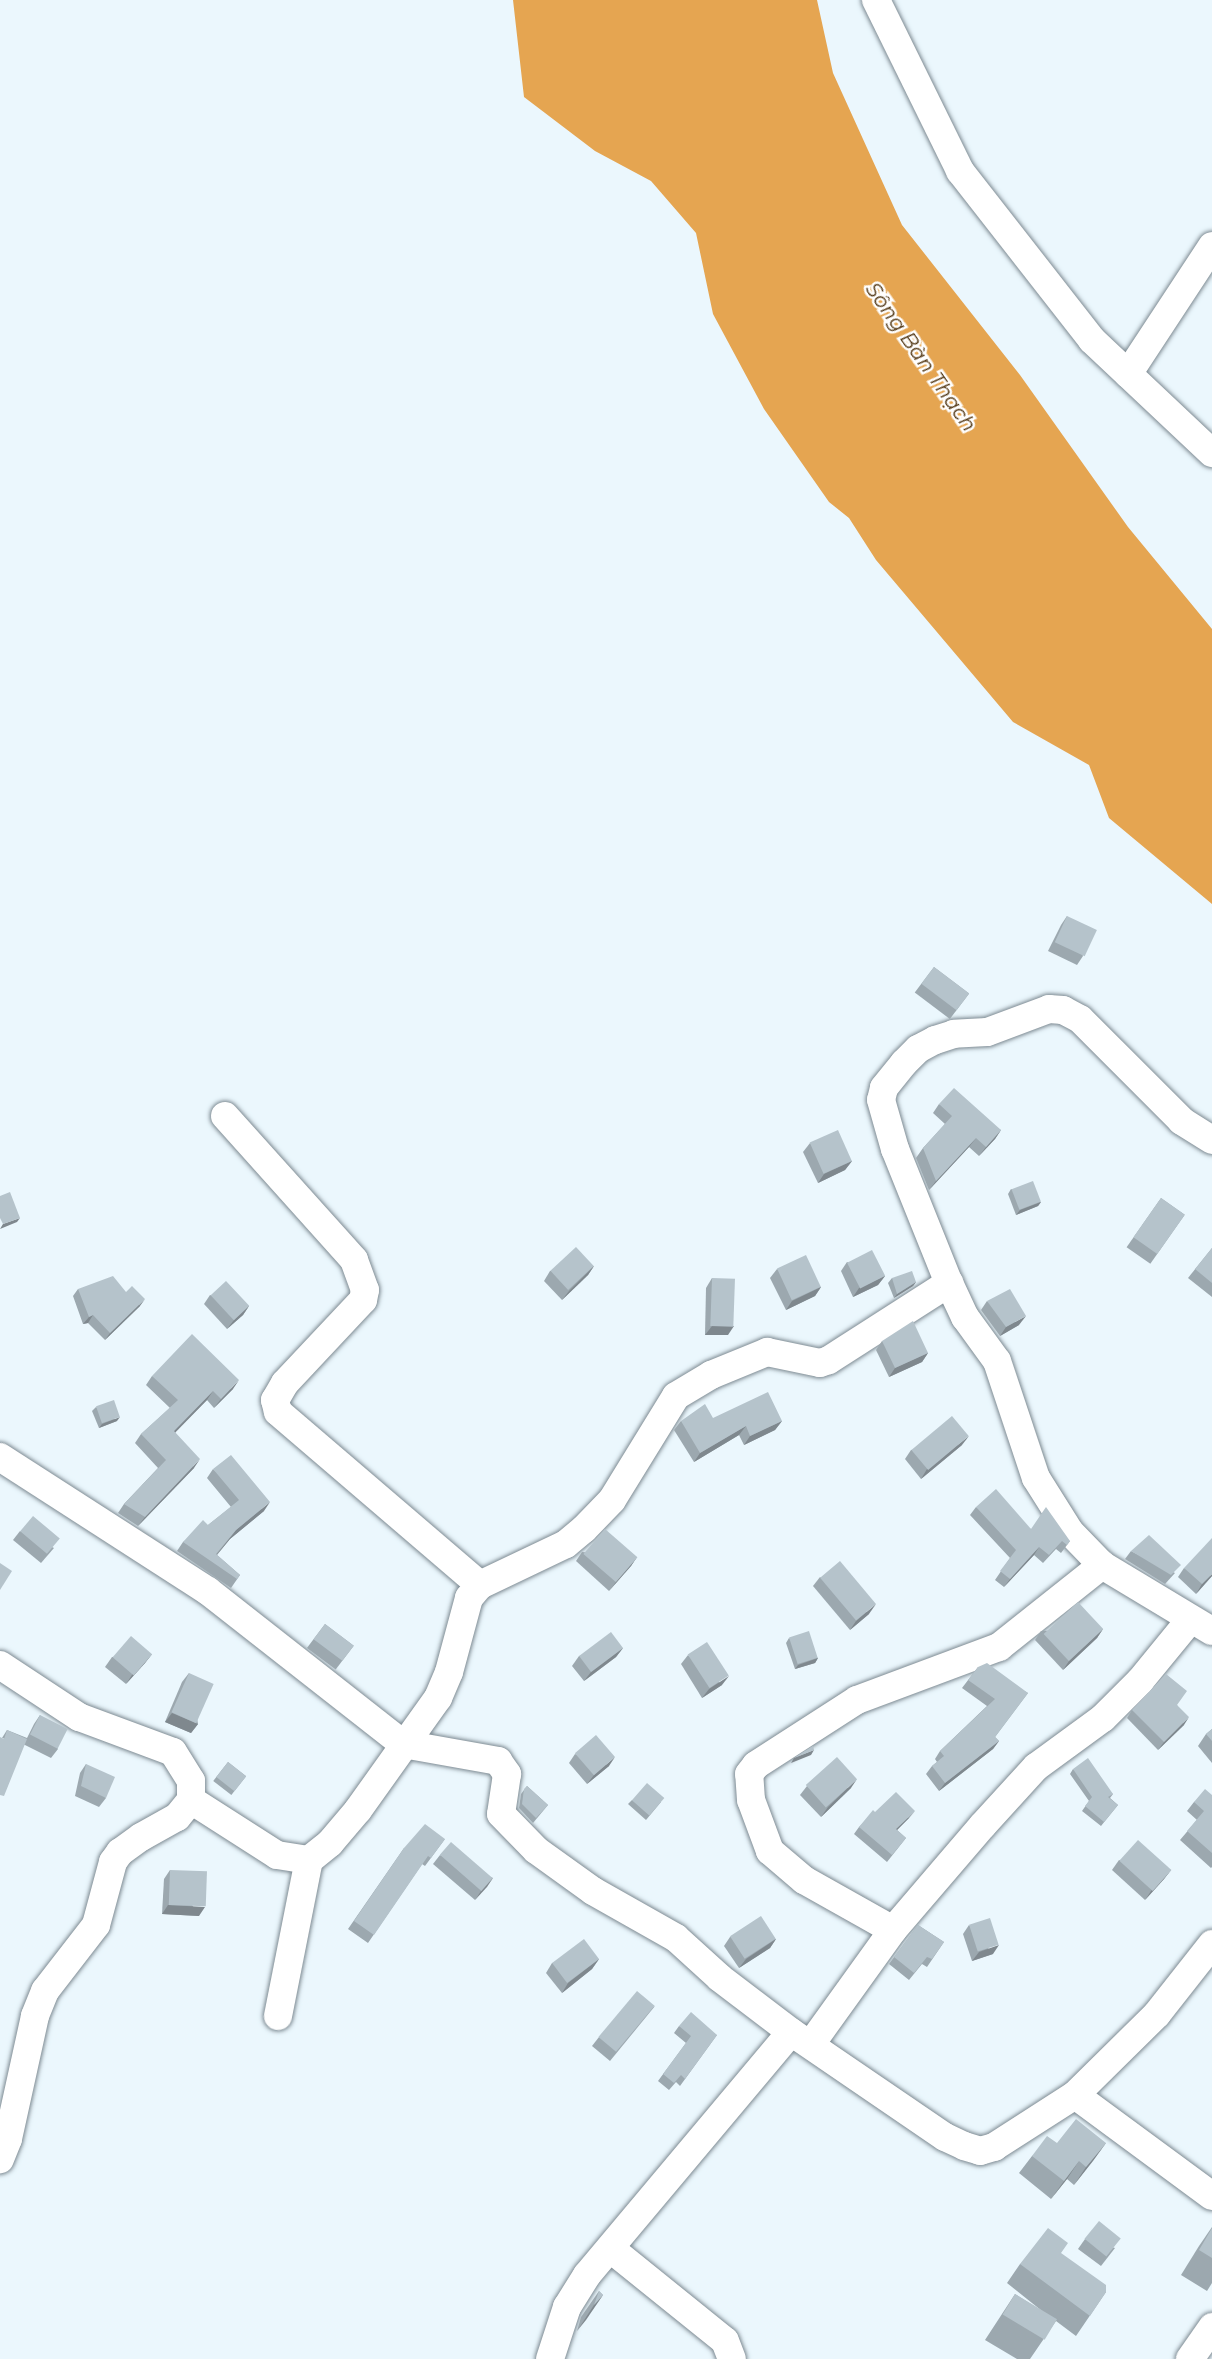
<!DOCTYPE html>
<html>
<head>
<meta charset="utf-8">
<style>
	body { margin:0 }
	#map { position:relative; width:1212px; height:2359px; overflow:hidden; background:#ebf7fd; font-family:Montserrat,sans-serif }
	div>[style] { position:absolute }
	[style*='--x'] { left:calc(var(--x)*1px); top:calc(var(--y)*1px); width:calc(var(--w)*1px); rotate:calc(var(--a)*1deg) }
	.water>* { inset:0; background:#e5a551 }
	.roads { filter:drop-shadow(0 0 2px #7d8a92) drop-shadow(0 0 2px #7d8a92) }
	.minor>* { height:28px; margin:-14px; padding:0 14px; transform-origin:14px; border-radius:14px; background:#fff }
	.wall>* { inset:0; background:#9ca8af; transform-origin:0 0 }
	.shaded-wall>* { inset:0; background:#7f888e }
	.building>* { inset:0; background:#b5c3cb; transform-origin:0 0 }
	span { translate:-50% -50%; white-space:nowrap; text-align:center; line-height:1.15; -webkit-text-stroke:5px #fff; paint-order:stroke }
	.water-label { font-size:21px; color:#553a17; font-style:italic }
</style>
</head>
<body>
<div id="map">
	<div class="water">
		<i style="clip-path:polygon(513px 0,817px 0,833px 73px,902px 225px,1020px 375px,1128px 527px,1212px 629px,1212px 904px,1109px 818px,1089px 765px,1013px 722px,876px 560px,849px 518px,829px 502px,764px 409px,713px 314px,696px 233px,651px 181px,595px 151px,524px 97px)"></i>
	</div>
	<div class="roads">
		<div class="minor">
			<i style="--x:876;--y:0;--w:191;--a:63.8"></i>
			<i style="--x:960;--y:171;--w:214;--a:52"></i>
			<i style="--x:1092;--y:340;--w:165;--a:43.3"></i>
			<i style="--x:1128;--y:374;--w:153;--a:-56.7"></i>
			<i style="--x:225;--y:1116;--w:193;--a:48.1"></i>
			<i style="--x:354;--y:1260;--w:32;--a:70"></i>
			<i style="--x:365;--y:1290;--w:10;--a:101"></i>
			<i style="--x:363;--y:1300;--w:114;--a:133.2"></i>
			<i style="--x:285;--y:1383;--w:20;--a:120"></i>
			<i style="--x:275;--y:1400;--w:12;--a:76"></i>
			<i style="--x:278;--y:1412;--w:266;--a:40.6"></i>
			<i style="--x:1212;--y:1140;--w:36;--a:-148"></i>
			<i style="--x:1182;--y:1121;--w:144;--a:-135"></i>
			<i style="--x:1080;--y:1019;--w:19;--a:-152"></i>
			<i style="--x:1063;--y:1010;--w:14;--a:-176"></i>
			<i style="--x:1049;--y:1009;--w:66;--a:159.6"></i>
			<i style="--x:987;--y:1032;--w:33;--a:177"></i>
			<i style="--x:954;--y:1034;--w:20;--a:162"></i>
			<i style="--x:935;--y:1040;--w:19;--a:152"></i>
			<i style="--x:918;--y:1049;--w:20;--a:135"></i>
			<i style="--x:904;--y:1063;--w:32;--a:129"></i>
			<i style="--x:884;--y:1088;--w:12;--a:104"></i>
			<i style="--x:881;--y:1100;--w:51;--a:74.1"></i>
			<i style="--x:895;--y:1149;--w:144;--a:68.1"></i>
			<i style="--x:949;--y:1283;--w:38;--a:65"></i>
			<i style="--x:965;--y:1317;--w:54;--a:54"></i>
			<i style="--x:997;--y:1361;--w:123;--a:71.6"></i>
			<i style="--x:1036;--y:1478;--w:64;--a:57.8"></i>
			<i style="--x:1070;--y:1532;--w:46;--a:45.9"></i>
			<i style="--x:1102;--y:1565;--w:128;--a:31"></i>
			<i style="--x:0;--y:1457;--w:247;--a:32.8"></i>
			<i style="--x:208;--y:1591;--w:248;--a:38.1"></i>
			<i style="--x:403;--y:1744;--w:97;--a:10.1"></i>
			<i style="--x:498;--y:1761;--w:16;--a:55"></i>
			<i style="--x:507;--y:1774;--w:40;--a:98.5"></i>
			<i style="--x:501;--y:1814;--w:50;--a:45.8"></i>
			<i style="--x:536;--y:1850;--w:70;--a:35.7"></i>
			<i style="--x:593;--y:1891;--w:95;--a:29.5"></i>
			<i style="--x:676;--y:1938;--w:59;--a:42.3"></i>
			<i style="--x:720;--y:1978;--w:89;--a:37.3"></i>
			<i style="--x:791;--y:2032;--w:186;--a:34.3"></i>
			<i style="--x:945;--y:2137;--w:21;--a:25"></i>
			<i style="--x:964;--y:2146;--w:17;--a:17"></i>
			<i style="--x:980;--y:2151;--w:15;--a:-16"></i>
			<i style="--x:994;--y:2147;--w:96;--a:-32.7"></i>
			<i style="--x:1075;--y:2095;--w:115;--a:-44.6"></i>
			<i style="--x:1157;--y:2014;--w:89;--a:-51.8"></i>
			<i style="--x:0;--y:1665;--w:95;--a:33.4"></i>
			<i style="--x:79;--y:1717;--w:100;--a:20.4"></i>
			<i style="--x:173;--y:1752;--w:34;--a:58"></i>
			<i style="--x:191;--y:1781;--w:19;--a:90"></i>
			<i style="--x:191;--y:1800;--w:22;--a:129"></i>
			<i style="--x:177;--y:1817;--w:41;--a:150.9"></i>
			<i style="--x:141;--y:1837;--w:26;--a:144"></i>
			<i style="--x:120;--y:1852;--w:12;--a:125"></i>
			<i style="--x:113;--y:1862;--w:65;--a:105.1"></i>
			<i style="--x:96;--y:1925;--w:83;--a:127.7"></i>
			<i style="--x:45;--y:1991;--w:27;--a:112"></i>
			<i style="--x:35;--y:2016;--w:126;--a:102.4"></i>
			<i style="--x:8;--y:2139;--w:22;--a:112"></i>
			<i style="--x:191;--y:1800;--w:102;--a:32.6"></i>
			<i style="--x:277;--y:1855;--w:32;--a:9"></i>
			<i style="--x:309;--y:1860;--w:27;--a:-39"></i>
			<i style="--x:330;--y:1843;--w:43;--a:-49.7"></i>
			<i style="--x:358;--y:1810;--w:138;--a:-54.5"></i>
			<i style="--x:438;--y:1698;--w:28;--a:-67"></i>
			<i style="--x:449;--y:1672;--w:77;--a:-74.9"></i>
			<i style="--x:469;--y:1598;--w:17;--a:-50"></i>
			<i style="--x:480;--y:1585;--w:95;--a:-25.5"></i>
			<i style="--x:566;--y:1544;--w:23;--a:-40"></i>
			<i style="--x:584;--y:1529;--w:40;--a:-46"></i>
			<i style="--x:612;--y:1500;--w:122;--a:-58.4"></i>
			<i style="--x:676;--y:1396;--w:41;--a:-31"></i>
			<i style="--x:711;--y:1375;--w:61;--a:-22.3"></i>
			<i style="--x:767;--y:1352;--w:54;--a:11.7"></i>
			<i style="--x:820;--y:1363;--w:9;--a:-18"></i>
			<i style="--x:829;--y:1360;--w:143;--a:-32.7"></i>
			<i style="--x:893;--y:1930;--w:102;--a:-150.7"></i>
			<i style="--x:804;--y:1880;--w:45;--a:-139.5"></i>
			<i style="--x:770;--y:1851;--w:54;--a:-110.4"></i>
			<i style="--x:751;--y:1800;--w:26;--a:-94"></i>
			<i style="--x:749;--y:1774;--w:11;--a:-52"></i>
			<i style="--x:756;--y:1765;--w:120;--a:-32.8"></i>
			<i style="--x:857;--y:1700;--w:152;--a:-20.5"></i>
			<i style="--x:999;--y:1647;--w:132;--a:-38.5"></i>
			<i style="--x:278;--y:2016;--w:159;--a:-78.8"></i>
			<i style="--x:811;--y:2044;--w:140;--a:-54.3"></i>
			<i style="--x:893;--y:1930;--w:138;--a:-49.4"></i>
			<i style="--x:983;--y:1825;--w:79;--a:-47.6"></i>
			<i style="--x:1036;--y:1767;--w:83;--a:-36.2"></i>
			<i style="--x:1103;--y:1718;--w:52;--a:-45"></i>
			<i style="--x:1140;--y:1681;--w:79;--a:-50.7"></i>
			<i style="--x:1075;--y:2095;--w:170;--a:36.4"></i>
			<i style="--x:611;--y:2249;--w:146;--a:38.9"></i>
			<i style="--x:725;--y:2341;--w:19;--a:69"></i>
			<i style="--x:550;--y:2359;--w:55;--a:-71.9"></i>
			<i style="--x:567;--y:2307;--w:38;--a:-58"></i>
			<i style="--x:587;--y:2275;--w:317;--a:-50"></i>
			<i style="--x:1190;--y:2359;--w:39;--a:-55"></i>
		</div>
	</div>
	<div class="wall">
		<i style="clip-path:polygon(1067px 916px,1083px 956px,1077px 965px,1048px 951px,1061px 925px)"></i>
		<i style="left:934px;top:967px;width:44px;height:32px;rotate:37deg"></i>
		<i style="clip-path:polygon(939px 1104px,1001px 1130px,995px 1139px,979px 1156px,969px 1147px,929px 1190px,916px 1158px,923px 1148px,945px 1124px,933px 1113px)"></i>
		<i style="clip-path:polygon(810px 1143px,852px 1161px,845px 1170px,818px 1183px,803px 1152px)"></i>
		<i style="clip-path:polygon(1011px 1189px,1041px 1202px,1038px 1206px,1016px 1215px,1008px 1194px)"></i>
		<i style="left:1161px;top:1198px;width:29px;height:60px;rotate:35deg"></i>
		<i style="clip-path:polygon(1212px 1248px,1212px 1297px,1188px 1278px)"></i>
		<i style="clip-path:polygon(847px 1262px,885px 1276px,878px 1285px,853px 1297px,841px 1271px)"></i>
		<i style="clip-path:polygon(594px 1266px,588px 1275px,562px 1300px,544px 1281px,550px 1271px)"></i>
		<i style="clip-path:polygon(777px 1269px,821px 1287px,815px 1296px,786px 1310px,770px 1278px)"></i>
		<i style="clip-path:polygon(712px 1278px,728px 1335px,705px 1335px,706px 1288px)"></i>
		<i style="clip-path:polygon(892px 1278px,916px 1282px,913px 1286px,894px 1298px,888px 1283px)"></i>
		<i style="clip-path:polygon(78px 1289px,126px 1292px,140px 1306px,105px 1340px,88px 1323px,83px 1324px,73px 1296px)"></i>
		<i style="clip-path:polygon(210px 1295px,249px 1306px,243px 1315px,227px 1329px,204px 1304px)"></i>
		<i style="clip-path:polygon(987px 1301px,1019px 1325px,1000px 1336px,981px 1310px)"></i>
		<i style="clip-path:polygon(882px 1341px,928px 1353px,922px 1362px,889px 1377px,876px 1350px)"></i>
		<i style="clip-path:polygon(152px 1376px,233px 1389px,214px 1408px,207px 1400px,175px 1432px,194px 1468px,138px 1526px,118px 1513px,124px 1504px,158px 1468px,135px 1443px,141px 1434px,170px 1408px,146px 1385px)"></i>
		<i style="clip-path:polygon(96px 1407px,117px 1421px,99px 1428px,92px 1411px)"></i>
		<i style="clip-path:polygon(713px 1418px,782px 1421px,775px 1430px,744px 1445px,739px 1435px,694px 1462px,674px 1430px,681px 1421px)"></i>
		<i style="clip-path:polygon(962px 1445px,921px 1479px,905px 1459px,911px 1450px)"></i>
		<i style="clip-path:polygon(213px 1469px,264px 1511px,230px 1539px,217px 1555px,240px 1575px,231px 1588px,177px 1551px,183px 1542px,208px 1525px,231px 1507px,207px 1478px)"></i>
		<i style="clip-path:polygon(976px 1507px,1031px 1529px,1070px 1541px,1061px 1553px,1056px 1549px,1043px 1563px,1034px 1555px,1004px 1587px,995px 1580px,1010px 1558px,970px 1515px)"></i>
		<i style="clip-path:polygon(20px 1531px,54px 1548px,41px 1563px,13px 1540px)"></i>
		<i style="clip-path:polygon(1131px 1551px,1175px 1573px,1165px 1584px,1125px 1559px)"></i>
		<i style="clip-path:polygon(582px 1552px,637px 1557px,631px 1566px,609px 1591px,576px 1561px)"></i>
		<i style="clip-path:polygon(1184px 1568px,1212px 1576px,1196px 1594px,1178px 1577px)"></i>
		<i style="clip-path:polygon(820px 1577px,869px 1614px,850px 1630px,813px 1586px)"></i>
		<i style="left:325px;top:1624px;width:36px;height:30px;rotate:37deg"></i>
		<i style="clip-path:polygon(1103px 1629px,1097px 1638px,1063px 1670px,1035px 1640px,1041px 1631px)"></i>
		<i style="clip-path:polygon(789px 1638px,818px 1658px,815px 1663px,795px 1669px,786px 1643px)"></i>
		<i style="clip-path:polygon(623px 1648px,616px 1657px,584px 1681px,572px 1666px,579px 1656px)"></i>
		<i style="clip-path:polygon(152px 1654px,145px 1663px,126px 1684px,105px 1667px,112px 1657px)"></i>
		<i style="clip-path:polygon(688px 1655px,722px 1685px,702px 1698px,681px 1664px)"></i>
		<i style="clip-path:polygon(978px 1667px,1028px 1693px,995px 1737px,999px 1741px,993px 1749px,939px 1791px,926px 1774px,932px 1766px,937px 1762px,935px 1759px,940px 1751px,987px 1706px,962px 1688px)"></i>
		<i style="clip-path:polygon(189px 1673px,198px 1724px,191px 1733px,165px 1722px,182px 1682px)"></i>
		<i style="clip-path:polygon(1177px 1705px,1184px 1725px,1158px 1750px,1127px 1718px,1132px 1710px)"></i>
		<i style="clip-path:polygon(40px 1715px,58px 1749px,51px 1758px,25px 1745px,2px 1738px,7px 1730px,27px 1738px,34px 1724px)"></i>
		<i style="clip-path:polygon(1212px 1729px,1212px 1763px,1198px 1746px,1206px 1734px)"></i>
		<i style="clip-path:polygon(575px 1754px,609px 1766px,587px 1784px,569px 1763px)"></i>
		<i style="left:228px;top:1762px;width:23px;height:24px;rotate:38deg"></i>
		<i style="clip-path:polygon(86px 1764px,106px 1798px,99px 1807px,75px 1796px,80px 1773px)"></i>
		<i style="clip-path:polygon(1073px 1769px,1113px 1794px,1110px 1798px,1118px 1805px,1101px 1826px,1082px 1811px,1089px 1801px,1070px 1774px)"></i>
		<i style="clip-path:polygon(527px 1786px,548px 1805px,533px 1823px,519px 1808px,521px 1794px)"></i>
		<i style="clip-path:polygon(807px 1786px,851px 1788px,821px 1817px,800px 1795px)"></i>
		<i style="clip-path:polygon(1212px 1795px,1212px 1867px,1211px 1868px,1180px 1840px,1197px 1820px,1187px 1811px,1194px 1802px)"></i>
		<i style="clip-path:polygon(632px 1800px,661px 1802px,646px 1820px,628px 1804px)"></i>
		<i style="clip-path:polygon(875px 1812px,909px 1818px,897px 1830px,906px 1838px,887px 1862px,854px 1834px,859px 1827px)"></i>
		<i style="clip-path:polygon(445px 1839px,425px 1866px,422px 1864px,368px 1943px,348px 1929px,404px 1848px)"></i>
		<i style="clip-path:polygon(440px 1855px,493px 1878px,475px 1900px,433px 1864px)"></i>
		<i style="clip-path:polygon(1119px 1860px,1171px 1870px,1164px 1879px,1145px 1900px,1112px 1870px)"></i>
		<i style="clip-path:polygon(170px 1870px,199px 1916px,162px 1914px,164px 1879px)"></i>
		<i style="clip-path:polygon(918px 1925px,944px 1942px,927px 1967px,922px 1964px,909px 1980px,889px 1964px)"></i>
		<i style="clip-path:polygon(969px 1925px,993px 1954px,972px 1961px,963px 1934px)"></i>
		<i style="clip-path:polygon(730px 1937px,776px 1939px,770px 1948px,739px 1968px,724px 1946px)"></i>
		<i style="clip-path:polygon(599px 1959px,592px 1969px,562px 1993px,546px 1973px,552px 1963px)"></i>
		<i style="clip-path:polygon(655px 2006px,610px 2061px,592px 2046px,599px 2037px)"></i>
		<i style="clip-path:polygon(679px 2026px,717px 2035px,680px 2086px,676px 2082px,669px 2090px,658px 2081px,686px 2043px,674px 2033px)"></i>
		<i style="clip-path:polygon(1057px 2143px,1106px 2143px,1074px 2185px,1067px 2179px,1051px 2199px,1019px 2173px,1032px 2156px)"></i>
		<i style="clip-path:polygon(1212px 2227px,1212px 2283px,1207px 2291px,1181px 2275px,1199px 2246px)"></i>
		<i style="clip-path:polygon(1085px 2239px,1115px 2248px,1101px 2266px,1078px 2249px)"></i>
		<i style="clip-path:polygon(1061px 2254px,1106px 2292px,1076px 2336px,1056px 2321px,1030px 2359px,1017px 2359px,985px 2340px,1015px 2294px,1042px 2311px,1007px 2283px,1020px 2264px)"></i>
		<i style="clip-path:polygon(599px 2291px,603px 2295px,577px 2331px,581px 2317px)"></i>
	</div>
	<div class="shaded-wall">
		<i style="clip-path:polygon(1001px 1130px,995px 1139px,979px 1156px,986px 1147px)"></i>
		<i style="clip-path:polygon(976px 1138px,969px 1147px,929px 1190px,936px 1181px)"></i>
		<i style="clip-path:polygon(852px 1161px,845px 1170px,818px 1183px,824px 1174px)"></i>
		<i style="clip-path:polygon(1041px 1202px,1038px 1206px,1016px 1215px,1020px 1210px)"></i>
		<i style="clip-path:polygon(20px 1218px,17px 1222px,0 1229px,3px 1224px)"></i>
		<i style="clip-path:polygon(594px 1266px,588px 1275px,562px 1300px,569px 1291px)"></i>
		<i style="clip-path:polygon(885px 1276px,878px 1285px,853px 1297px,859px 1288px)"></i>
		<i style="clip-path:polygon(916px 1282px,913px 1286px,894px 1298px,897px 1294px)"></i>
		<i style="clip-path:polygon(821px 1287px,815px 1296px,786px 1310px,792px 1301px)"></i>
		<i style="clip-path:polygon(145px 1299px,140px 1306px,105px 1340px,110px 1333px)"></i>
		<i style="clip-path:polygon(249px 1306px,243px 1315px,227px 1329px,234px 1320px)"></i>
		<i style="clip-path:polygon(93px 1315px,88px 1323px,83px 1324px,89px 1317px)"></i>
		<i style="clip-path:polygon(1026px 1316px,1019px 1325px,1000px 1336px,1006px 1327px)"></i>
		<i style="clip-path:polygon(712px 1326px,734px 1326px,728px 1335px,705px 1335px)"></i>
		<i style="clip-path:polygon(928px 1353px,922px 1362px,889px 1377px,895px 1368px)"></i>
		<i style="clip-path:polygon(239px 1380px,233px 1389px,214px 1408px,221px 1399px)"></i>
		<i style="clip-path:polygon(213px 1391px,207px 1400px,168px 1440px,174px 1431px)"></i>
		<i style="clip-path:polygon(120px 1417px,117px 1421px,99px 1428px,102px 1424px)"></i>
		<i style="clip-path:polygon(782px 1421px,775px 1430px,744px 1445px,750px 1436px)"></i>
		<i style="clip-path:polygon(746px 1426px,739px 1435px,694px 1462px,700px 1453px)"></i>
		<i style="clip-path:polygon(969px 1436px,962px 1445px,921px 1479px,927px 1469px)"></i>
		<i style="clip-path:polygon(200px 1459px,194px 1468px,138px 1526px,145px 1517px)"></i>
		<i style="clip-path:polygon(270px 1502px,264px 1511px,230px 1539px,210px 1563px,236px 1530px)"></i>
		<i style="clip-path:polygon(1039px 1547px,1034px 1555px,1004px 1587px,1010px 1579px)"></i>
		<i style="clip-path:polygon(637px 1557px,631px 1566px,609px 1591px,616px 1582px)"></i>
		<i style="clip-path:polygon(1212px 1574px,1212px 1576px,1196px 1594px,1202px 1584px)"></i>
		<i style="clip-path:polygon(876px 1604px,869px 1614px,850px 1630px,856px 1621px)"></i>
		<i style="clip-path:polygon(1103px 1629px,1097px 1638px,1063px 1670px,1069px 1661px)"></i>
		<i style="clip-path:polygon(623px 1648px,616px 1657px,584px 1681px,591px 1672px)"></i>
		<i style="clip-path:polygon(152px 1654px,145px 1663px,126px 1684px,132px 1675px)"></i>
		<i style="clip-path:polygon(818px 1658px,815px 1663px,795px 1669px,798px 1665px)"></i>
		<i style="clip-path:polygon(729px 1676px,722px 1685px,702px 1698px,709px 1689px)"></i>
		<i style="clip-path:polygon(172px 1713px,198px 1724px,191px 1733px,165px 1722px)"></i>
		<i style="clip-path:polygon(1189px 1717px,1184px 1725px,1158px 1750px,1164px 1742px)"></i>
		<i style="clip-path:polygon(999px 1741px,993px 1749px,939px 1791px,945px 1783px)"></i>
		<i style="clip-path:polygon(814px 1750px,811px 1755px,791px 1763px,794px 1758px)"></i>
		<i style="clip-path:polygon(615px 1757px,609px 1766px,587px 1784px,594px 1775px)"></i>
		<i style="clip-path:polygon(857px 1779px,851px 1788px,821px 1817px,828px 1807px)"></i>
		<i style="clip-path:polygon(915px 1811px,909px 1818px,890px 1837px,896px 1829px)"></i>
		<i style="clip-path:polygon(1171px 1870px,1164px 1879px,1145px 1900px,1151px 1891px)"></i>
		<i style="clip-path:polygon(493px 1878px,487px 1887px,475px 1900px,481px 1891px)"></i>
		<i style="clip-path:polygon(168px 1905px,205px 1907px,199px 1916px,162px 1914px)"></i>
		<i style="clip-path:polygon(776px 1939px,770px 1948px,739px 1968px,746px 1959px)"></i>
		<i style="clip-path:polygon(999px 1945px,993px 1954px,972px 1961px,979px 1952px)"></i>
		<i style="clip-path:polygon(599px 1959px,592px 1969px,562px 1993px,568px 1983px)"></i>
		<i style="clip-path:polygon(1106px 2143px,1093px 2161px,1074px 2185px,1086px 2167px)"></i>
		<i style="clip-path:polygon(1079px 2161px,1067px 2179px,1051px 2199px,1064px 2181px)"></i>
		<i style="clip-path:polygon(603px 2295px,586px 2320px,577px 2331px,594px 2305px)"></i>
	</div>
	<div class="building">
		<i style="left:1067px;top:916px;width:33px;height:29px;rotate:25deg"></i>
		<i style="left:934px;top:967px;width:44px;height:21px;rotate:37deg"></i>
		<i style="clip-path:polygon(954px 1088px,1001px 1130px,986px 1147px,976px 1138px,936px 1181px,923px 1148px,952px 1116px,939px 1104px)"></i>
		<i style="left:838px;top:1130px;width:34px;height:31px;rotate:66deg"></i>
		<i style="left:1033px;top:1181px;width:22px;height:23px;rotate:69deg"></i>
		<i style="clip-path:polygon(10px 1192px,20px 1218px,3px 1224px,0 1218px,0 1196px)"></i>
		<i style="left:1161px;top:1198px;width:29px;height:48px;rotate:35deg"></i>
		<i style="left:576px;top:1247px;width:26px;height:35px;rotate:47deg"></i>
		<i style="clip-path:polygon(1212px 1248px,1212px 1283px,1195px 1269px)"></i>
		<i style="left:872px;top:1250px;width:29px;height:28px;rotate:63deg"></i>
		<i style="left:806px;top:1255px;width:35px;height:32px;rotate:65deg"></i>
		<i style="clip-path:polygon(912px 1271px,916px 1282px,897px 1294px,892px 1278px)"></i>
		<i style="clip-path:polygon(113px 1276px,126px 1292px,132px 1286px,145px 1299px,110px 1333px,93px 1315px,89px 1317px,78px 1289px)"></i>
		<i style="left:712px;top:1278px;width:23px;height:48px;rotate:2deg"></i>
		<i style="left:226px;top:1281px;width:34px;height:21px;rotate:47deg"></i>
		<i style="clip-path:polygon(1010px 1289px,1026px 1316px,1006px 1327px,987px 1301px)"></i>
		<i style="clip-path:polygon(913px 1321px,928px 1353px,895px 1368px,882px 1341px)"></i>
		<i style="clip-path:polygon(192px 1334px,239px 1380px,221px 1399px,213px 1391px,174px 1431px,200px 1459px,145px 1517px,124px 1504px,166px 1460px,141px 1434px,178px 1400px,152px 1376px)"></i>
		<i style="clip-path:polygon(768px 1392px,782px 1421px,750px 1436px,746px 1426px,700px 1453px,681px 1421px,705px 1404px,713px 1418px)"></i>
		<i style="left:114px;top:1400px;width:18px;height:19px;rotate:71deg"></i>
		<i style="left:952px;top:1416px;width:26px;height:53px;rotate:50deg"></i>
		<i style="clip-path:polygon(231px 1455px,270px 1502px,236px 1530px,216px 1554px,240px 1575px,237px 1579px,183px 1542px,203px 1520px,208px 1525px,239px 1500px,213px 1469px)"></i>
		<i style="clip-path:polygon(996px 1489px,1031px 1529px,1046px 1507px,1070px 1541px,1067px 1545px,1062px 1541px,1049px 1555px,1039px 1547px,1010px 1579px,1000px 1571px,1016px 1550px,976px 1507px)"></i>
		<i style="left:33px;top:1516px;width:35px;height:20px;rotate:40deg"></i>
		<i style="left:605px;top:1529px;width:43px;height:33px;rotate:41deg"></i>
		<i style="clip-path:polygon(1149px 1535px,1181px 1565px,1171px 1575px,1131px 1551px)"></i>
		<i style="clip-path:polygon(1212px 1538px,1212px 1574px,1202px 1584px,1184px 1568px)"></i>
		<i style="left:840px;top:1561px;width:56px;height:26px;rotate:50deg"></i>
		<i style="clip-path:polygon(0 1563px,12px 1571px,0 1590px)"></i>
		<i style="left:1078px;top:1602px;width:37px;height:47px;rotate:47deg"></i>
		<i style="left:325px;top:1624px;width:36px;height:19px;rotate:37deg"></i>
		<i style="left:809px;top:1631px;width:28px;height:21px;rotate:72deg"></i>
		<i style="left:611px;top:1632px;width:20px;height:40px;rotate:53deg"></i>
		<i style="left:131px;top:1636px;width:28px;height:28px;rotate:41deg"></i>
		<i style="left:707px;top:1642px;width:40px;height:23px;rotate:57deg"></i>
		<i style="clip-path:polygon(987px 1663px,1028px 1693px,995px 1737px,999px 1741px,945px 1783px,932px 1766px,944px 1756px,940px 1751px,995px 1699px,968px 1680px,978px 1667px)"></i>
		<i style="left:189px;top:1673px;width:27px;height:43px;rotate:24deg"></i>
		<i style="clip-path:polygon(1166px 1674px,1187px 1691px,1177px 1705px,1189px 1717px,1164px 1742px,1132px 1710px)"></i>
		<i style="left:40px;top:1715px;width:31px;height:22px;rotate:27deg"></i>
		<i style="clip-path:polygon(1212px 1729px,1212px 1741px,1206px 1734px)"></i>
		<i style="clip-path:polygon(7px 1730px,27px 1739px,4px 1796px,0 1795px,0 1737px,4px 1739px)"></i>
		<i style="left:596px;top:1735px;width:29px;height:28px;rotate:49deg"></i>
		<i style="clip-path:polygon(813px 1746px,814px 1750px,794px 1758px)"></i>
		<i style="left:837px;top:1757px;width:30px;height:42px;rotate:48deg"></i>
		<i style="clip-path:polygon(1088px 1758px,1113px 1794px,1108px 1797px,1118px 1805px,1104px 1822px,1085px 1806px,1092px 1797px,1073px 1769px)"></i>
		<i style="left:228px;top:1762px;width:23px;height:19px;rotate:38deg"></i>
		<i style="clip-path:polygon(86px 1764px,115px 1777px,106px 1798px,81px 1786px)"></i>
		<i style="left:647px;top:1783px;width:23px;height:23px;rotate:41deg"></i>
		<i style="clip-path:polygon(527px 1786px,548px 1805px,536px 1818px,522px 1804px,524px 1789px)"></i>
		<i style="clip-path:polygon(1205px 1789px,1212px 1795px,1212px 1853px,1187px 1831px,1204px 1811px,1194px 1802px)"></i>
		<i style="clip-path:polygon(896px 1792px,915px 1811px,896px 1829px,906px 1838px,892px 1855px,859px 1827px,873px 1810px,875px 1812px)"></i>
		<i style="clip-path:polygon(425px 1824px,445px 1839px,431px 1858px,428px 1856px,374px 1935px,354px 1921px,404px 1848px)"></i>
		<i style="left:1138px;top:1840px;width:45px;height:28px;rotate:42deg"></i>
		<i style="left:451px;top:1842px;width:55px;height:17px;rotate:41deg"></i>
		<i style="left:170px;top:1870px;width:37px;height:35px;rotate:2deg"></i>
		<i style="left:761px;top:1916px;width:27px;height:37px;rotate:57deg"></i>
		<i style="left:990px;top:1918px;width:28px;height:22px;rotate:72deg"></i>
		<i style="clip-path:polygon(918px 1925px,944px 1942px,932px 1959px,927px 1957px,914px 1973px,894px 1957px)"></i>
		<i style="left:584px;top:1939px;width:25px;height:40px;rotate:53deg"></i>
		<i style="left:637px;top:1991px;width:23px;height:60px;rotate:40deg"></i>
		<i style="clip-path:polygon(691px 2012px,717px 2035px,685px 2079px,681px 2075px,674px 2083px,663px 2074px,691px 2036px,679px 2026px)"></i>
		<i style="clip-path:polygon(1076px 2119px,1106px 2143px,1086px 2167px,1079px 2161px,1064px 2181px,1032px 2156px,1047px 2136px,1057px 2143px)"></i>
		<i style="left:1099px;top:2221px;width:28px;height:23px;rotate:39deg"></i>
		<i style="clip-path:polygon(1048px 2228px,1068px 2243px,1061px 2253px,1106px 2285px,1106px 2292px,1090px 2316px,1020px 2264px)"></i>
		<i style="clip-path:polygon(1212px 2228px,1212px 2258px,1199px 2250px)"></i>
		<i style="clip-path:polygon(599px 2291px,603px 2295px,594px 2305px)"></i>
		<i style="left:1015px;top:2294px;width:49px;height:24px;rotate:31deg"></i>
	</div>
	<div class="water-label">
		<span style="left:921px;top:357px;rotate:55deg">Sông Bàn Thạch</span>
	</div>
</div>
</body>
</html>
